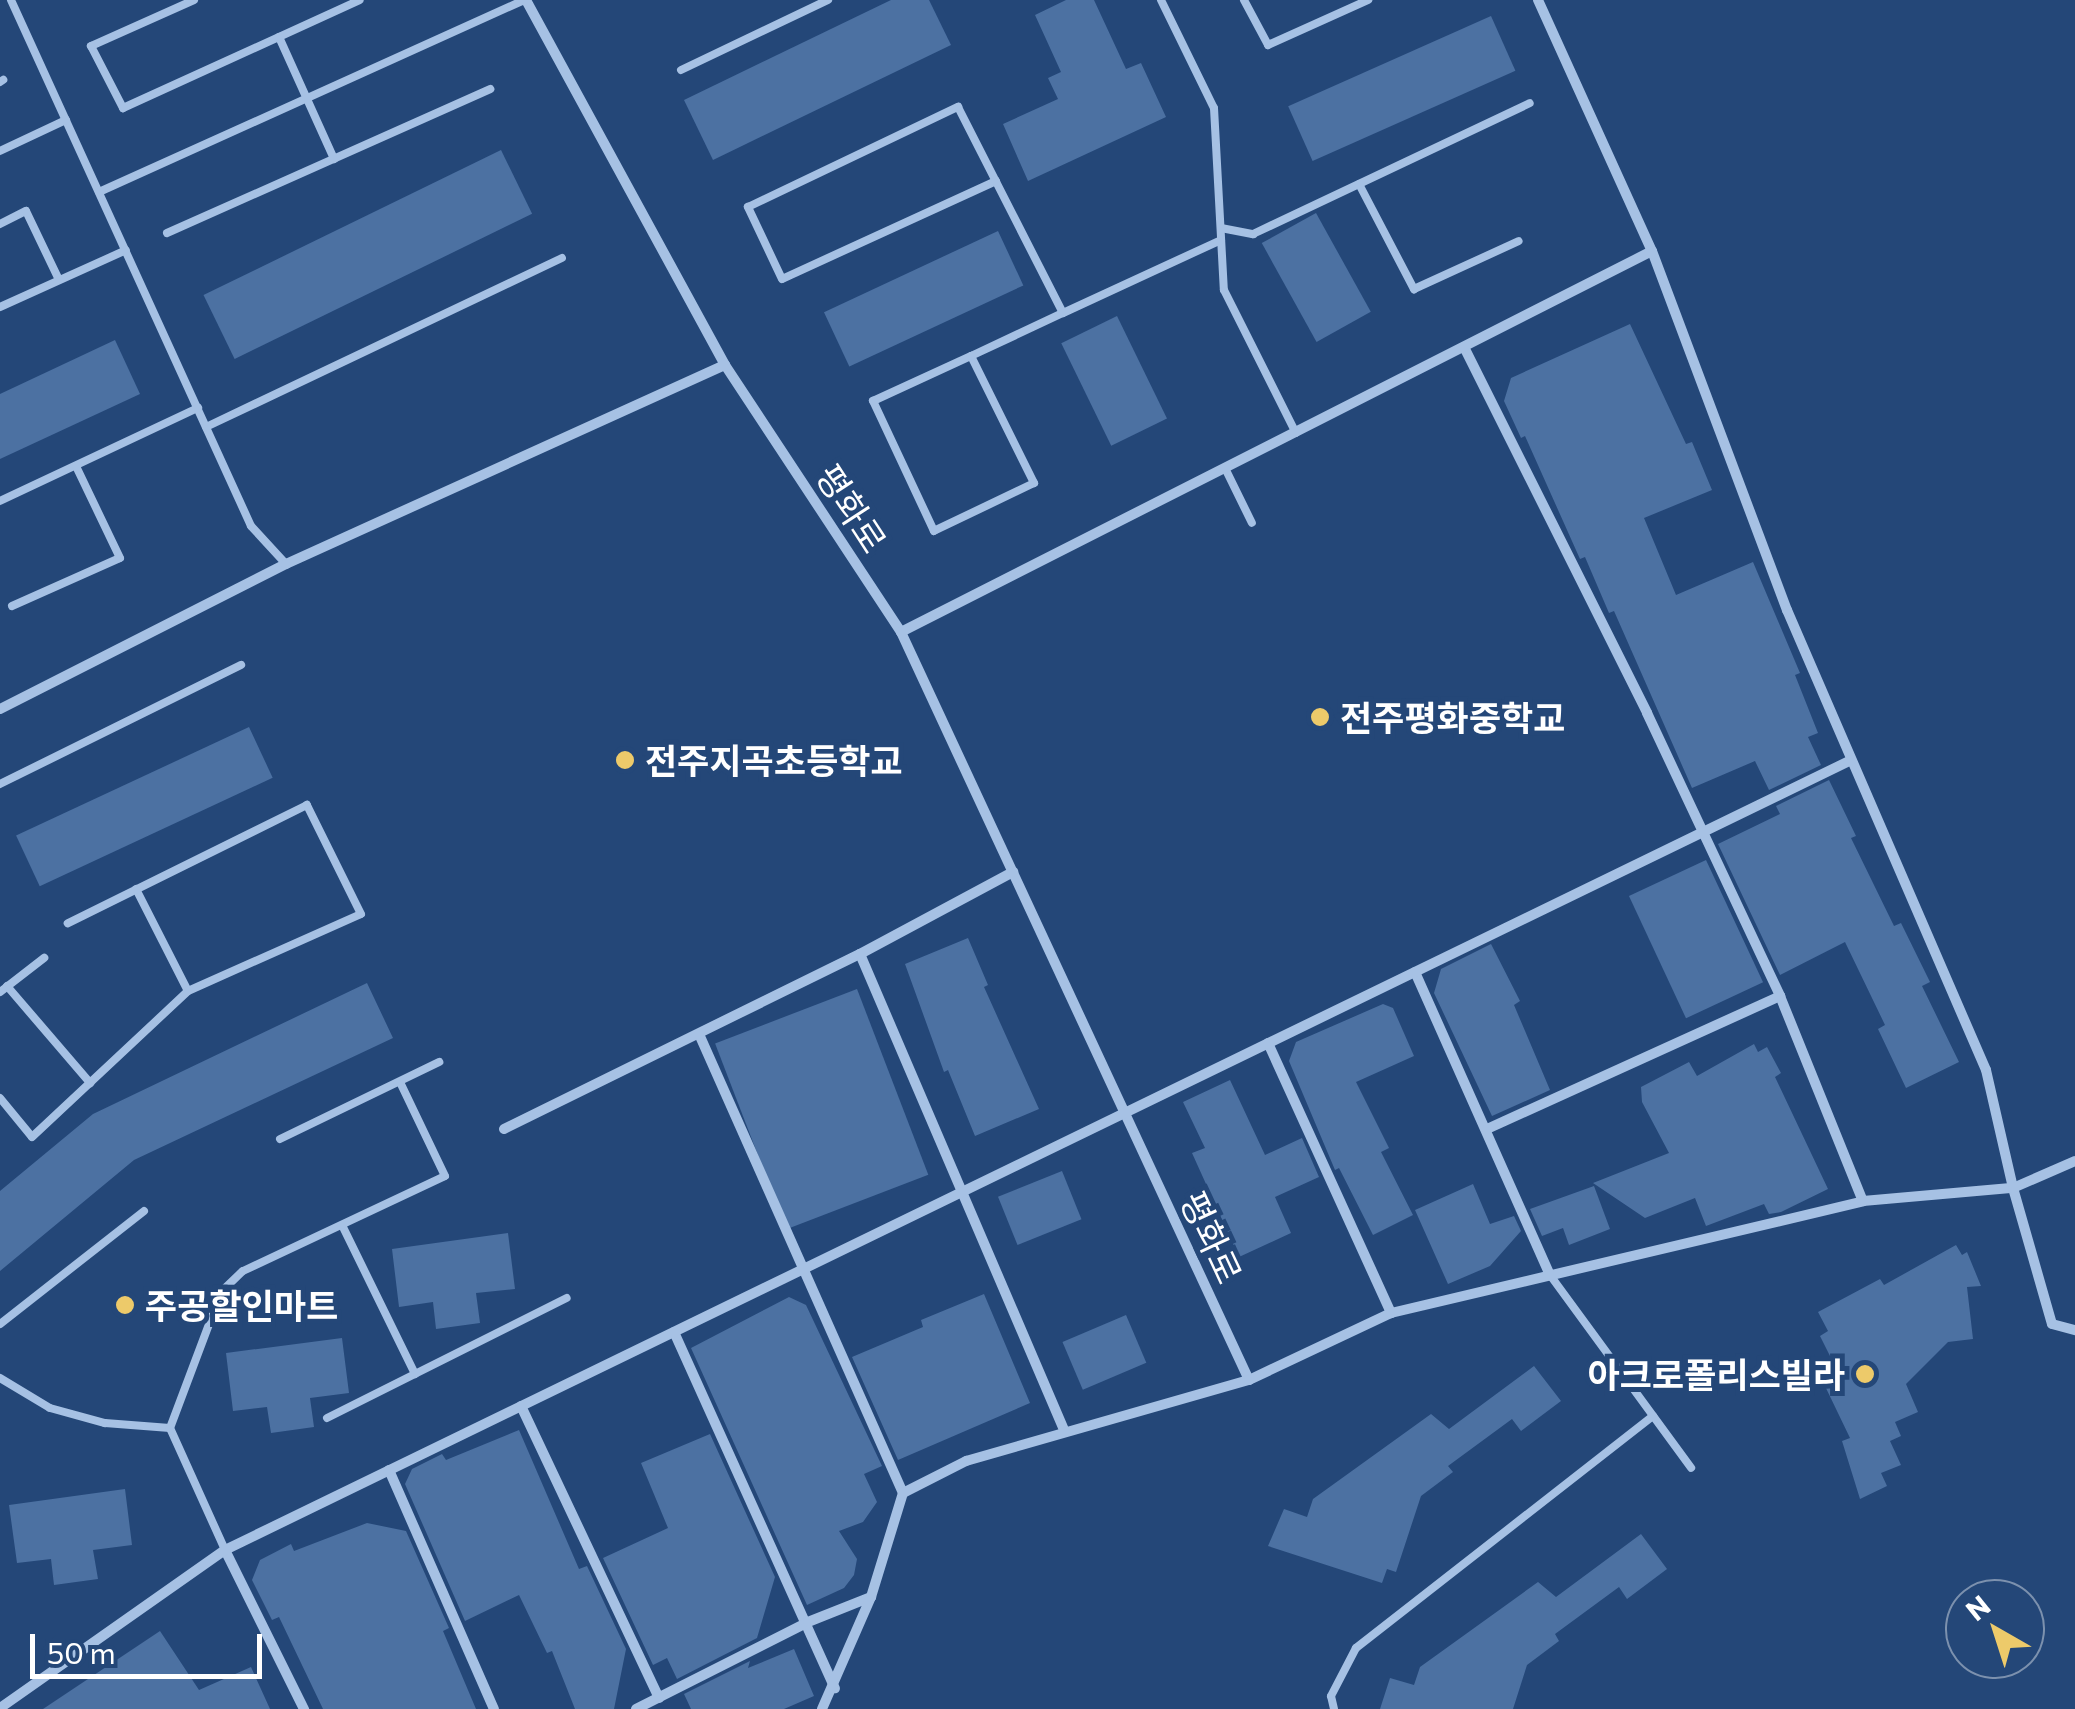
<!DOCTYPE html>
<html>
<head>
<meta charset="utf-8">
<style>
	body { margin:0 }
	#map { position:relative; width:2075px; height:1709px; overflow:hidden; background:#244778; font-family:Commissioner,"Noto Sans KR",sans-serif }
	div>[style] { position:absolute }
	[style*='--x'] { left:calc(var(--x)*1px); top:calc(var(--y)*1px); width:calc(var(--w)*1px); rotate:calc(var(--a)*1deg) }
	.building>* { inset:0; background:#4c71a2; transform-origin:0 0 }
	.lane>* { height:8px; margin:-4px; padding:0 4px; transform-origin:4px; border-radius:4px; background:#a6c1e4 }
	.street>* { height:10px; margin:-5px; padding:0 5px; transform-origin:5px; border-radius:5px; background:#a6c1e4 }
	.dots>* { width:28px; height:28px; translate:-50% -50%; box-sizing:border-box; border:5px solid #244778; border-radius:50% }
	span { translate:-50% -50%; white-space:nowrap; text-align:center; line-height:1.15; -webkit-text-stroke:10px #244778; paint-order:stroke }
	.street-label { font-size:35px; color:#fff }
	.poi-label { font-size:35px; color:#fff; font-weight:700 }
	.left { translate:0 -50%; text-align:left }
	.right { translate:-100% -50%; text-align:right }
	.north { position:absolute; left:1945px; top:1579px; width:100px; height:100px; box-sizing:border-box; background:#244778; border:2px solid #7c91ae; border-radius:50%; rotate:321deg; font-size:28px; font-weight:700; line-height:40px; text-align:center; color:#fff }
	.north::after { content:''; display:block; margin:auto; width:35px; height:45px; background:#edca6a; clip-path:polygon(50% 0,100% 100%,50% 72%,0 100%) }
	.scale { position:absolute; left:30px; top:1634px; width:232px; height:45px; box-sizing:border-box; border:5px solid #fff; border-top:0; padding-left:12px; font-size:30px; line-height:35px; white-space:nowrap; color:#fff; -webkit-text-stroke:8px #244778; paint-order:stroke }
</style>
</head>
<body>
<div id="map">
	<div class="building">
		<i style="clip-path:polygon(891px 0,929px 0,951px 45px,713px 160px,684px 100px)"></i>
		<i style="clip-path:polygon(1066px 0,1094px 0,1126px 69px,1141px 63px,1166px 117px,1028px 181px,1003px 124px,1058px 99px,1048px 78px,1061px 72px,1035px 15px)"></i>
		<i style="left:1491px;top:16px;width:60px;height:222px;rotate:66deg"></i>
		<i style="left:501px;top:150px;width:71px;height:331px;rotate:64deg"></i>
		<i style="left:1316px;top:213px;width:113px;height:62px;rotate:61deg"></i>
		<i style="left:998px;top:231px;width:60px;height:192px;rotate:65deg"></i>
		<i style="left:1117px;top:316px;width:114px;height:62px;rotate:64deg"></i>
		<i style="clip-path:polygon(1630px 324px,1686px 444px,1692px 442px,1712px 490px,1644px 518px,1676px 595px,1753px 562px,1800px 673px,1795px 675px,1818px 733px,1808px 737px,1821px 765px,1769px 790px,1755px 761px,1692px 788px,1614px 611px,1609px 613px,1585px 557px,1580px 559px,1525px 436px,1521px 438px,1504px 401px,1511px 378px)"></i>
		<i style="clip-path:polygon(115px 340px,140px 394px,0 459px,0 394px)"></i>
		<i style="left:249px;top:727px;width:56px;height:257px;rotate:65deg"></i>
		<i style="clip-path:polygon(1829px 780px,1856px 836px,1851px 838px,1894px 926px,1901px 923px,1930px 982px,1922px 986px,1959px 1062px,1906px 1088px,1878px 1029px,1885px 1025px,1845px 942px,1780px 975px,1718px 844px,1780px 814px,1776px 806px)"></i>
		<i style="left:1706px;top:860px;width:135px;height:85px;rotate:65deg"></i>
		<i style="clip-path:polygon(968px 938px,988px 985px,984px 987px,1039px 1109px,975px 1136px,948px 1070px,944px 1072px,905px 964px)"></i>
		<i style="clip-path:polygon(1491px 944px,1520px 1001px,1514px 1005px,1550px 1090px,1492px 1116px,1434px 993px,1441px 969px)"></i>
		<i style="clip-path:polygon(367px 983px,393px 1038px,134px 1160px,0 1271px,0 1191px,93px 1114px)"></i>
		<i style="left:857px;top:989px;width:199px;height:152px;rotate:69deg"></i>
		<i style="clip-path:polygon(1383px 1004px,1393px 1008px,1414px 1056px,1356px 1082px,1389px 1148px,1381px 1152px,1413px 1215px,1373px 1235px,1339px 1168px,1335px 1170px,1289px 1061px,1296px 1042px)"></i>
		<i style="clip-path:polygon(1754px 1044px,1758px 1052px,1767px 1047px,1781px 1073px,1775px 1077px,1828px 1189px,1781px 1212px,1769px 1214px,1764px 1204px,1706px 1226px,1695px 1198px,1645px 1218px,1593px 1183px,1669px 1153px,1642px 1102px,1641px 1087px,1689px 1062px,1697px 1076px)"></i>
		<i style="clip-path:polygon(1230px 1080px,1265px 1155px,1302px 1138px,1319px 1177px,1275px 1197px,1291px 1233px,1239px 1257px,1192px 1153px,1205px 1148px,1183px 1102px)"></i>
		<i style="left:1062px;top:1171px;width:52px;height:69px;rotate:68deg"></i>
		<i style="clip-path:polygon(1473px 1184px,1490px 1224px,1514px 1216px,1521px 1231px,1490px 1266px,1448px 1284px,1415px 1210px)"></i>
		<i style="clip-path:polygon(1594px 1186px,1610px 1229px,1569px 1245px,1563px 1228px,1542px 1236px,1530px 1209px)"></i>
		<i style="clip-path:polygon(508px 1233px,515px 1289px,476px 1293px,480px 1323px,436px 1329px,433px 1302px,399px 1307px,392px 1249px)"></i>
		<i style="clip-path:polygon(1956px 1245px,1962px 1255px,1967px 1252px,1981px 1286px,1967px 1287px,1973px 1339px,1948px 1342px,1906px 1384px,1918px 1412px,1895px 1422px,1901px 1436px,1890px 1441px,1901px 1465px,1881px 1473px,1887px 1486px,1860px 1499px,1842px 1441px,1850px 1438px,1824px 1384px,1831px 1381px,1822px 1363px,1831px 1358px,1820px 1336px,1828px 1331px,1818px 1312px,1880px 1279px,1884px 1285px)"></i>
		<i style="clip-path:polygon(984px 1294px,1030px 1403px,898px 1460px,852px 1357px,923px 1327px,921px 1320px)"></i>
		<i style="clip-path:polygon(789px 1297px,806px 1305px,882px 1466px,864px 1474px,877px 1502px,863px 1522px,839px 1531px,857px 1559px,854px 1575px,844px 1588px,807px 1605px,691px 1348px)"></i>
		<i style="left:1126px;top:1315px;width:52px;height:69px;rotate:67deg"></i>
		<i style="clip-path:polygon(342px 1338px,349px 1393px,310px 1398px,314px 1427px,271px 1433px,267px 1407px,233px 1411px,226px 1353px)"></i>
		<i style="clip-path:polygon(1534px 1366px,1561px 1401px,1521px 1431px,1512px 1419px,1448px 1466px,1453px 1472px,1421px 1496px,1396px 1572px,1387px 1569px,1382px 1583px,1268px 1546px,1284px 1509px,1307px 1517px,1313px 1499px,1431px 1414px,1449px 1429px)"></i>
		<i style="clip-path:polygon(519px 1430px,579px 1569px,587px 1566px,626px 1649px,614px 1709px,575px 1709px,552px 1651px,547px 1653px,519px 1595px,465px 1621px,405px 1484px,412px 1469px,442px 1454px,446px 1460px)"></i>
		<i style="clip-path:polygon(710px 1434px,775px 1577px,757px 1638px,677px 1679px,667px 1658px,653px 1665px,603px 1558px,668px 1528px,641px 1463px)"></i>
		<i style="clip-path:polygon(125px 1489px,132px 1545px,93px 1550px,98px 1579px,54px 1585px,51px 1559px,17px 1563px,9px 1505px)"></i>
		<i style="clip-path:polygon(367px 1523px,406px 1531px,449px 1628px,443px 1631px,476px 1709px,323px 1709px,279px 1617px,272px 1620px,252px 1580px,260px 1560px,291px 1544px,294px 1551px)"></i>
		<i style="clip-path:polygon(1641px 1534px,1667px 1569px,1627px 1599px,1619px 1587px,1555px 1634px,1559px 1641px,1527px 1665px,1513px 1709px,1380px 1709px,1390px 1678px,1414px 1685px,1420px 1667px,1538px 1582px,1556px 1597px)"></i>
		<i style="clip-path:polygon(160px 1631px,199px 1690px,251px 1667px,270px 1709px,43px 1709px)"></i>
		<i style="clip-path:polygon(794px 1649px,814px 1696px,784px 1709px,691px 1709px,684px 1694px,750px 1661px,748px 1668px)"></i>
	</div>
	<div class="lane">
		<i style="--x:11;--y:0;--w:578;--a:65.47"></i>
		<i style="--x:251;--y:526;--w:52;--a:47.4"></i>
		<i style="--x:194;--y:0;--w:113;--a:155.9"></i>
		<i style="--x:91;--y:46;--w:70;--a:62.7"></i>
		<i style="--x:123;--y:108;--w:260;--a:-24.5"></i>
		<i style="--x:1161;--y:0;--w:120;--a:63.9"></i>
		<i style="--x:1214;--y:108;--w:182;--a:86.9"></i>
		<i style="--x:1224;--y:290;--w:160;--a:63.3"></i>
		<i style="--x:1244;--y:0;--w:51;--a:61.9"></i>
		<i style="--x:1268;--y:45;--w:110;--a:-24.2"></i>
		<i style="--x:279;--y:37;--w:134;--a:65.7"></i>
		<i style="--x:681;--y:70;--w:163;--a:-25.5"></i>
		<i style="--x:0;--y:82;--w:4;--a:-34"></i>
		<i style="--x:0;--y:151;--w:73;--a:-25.2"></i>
		<i style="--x:996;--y:181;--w:235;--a:155.4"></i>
		<i style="--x:782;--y:279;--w:80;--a:-115.3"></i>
		<i style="--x:748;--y:207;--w:233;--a:-25.5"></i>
		<i style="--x:958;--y:107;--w:231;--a:63"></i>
		<i style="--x:1359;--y:184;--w:119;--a:62.4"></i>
		<i style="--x:1414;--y:289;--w:115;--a:-24.6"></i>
		<i style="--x:99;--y:192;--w:466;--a:-24.3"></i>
		<i style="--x:0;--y:224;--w:29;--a:-27"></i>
		<i style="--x:26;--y:211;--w:76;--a:64.4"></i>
		<i style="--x:1221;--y:228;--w:33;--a:11"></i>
		<i style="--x:1253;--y:234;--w:306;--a:-25.3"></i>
		<i style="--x:167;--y:233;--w:354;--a:-24"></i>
		<i style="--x:0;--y:307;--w:138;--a:-24.3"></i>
		<i style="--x:971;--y:356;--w:142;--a:63.6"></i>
		<i style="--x:1034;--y:483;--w:111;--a:154.4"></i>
		<i style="--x:934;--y:531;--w:144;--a:-115.1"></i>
		<i style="--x:873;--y:401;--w:108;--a:-24.7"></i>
		<i style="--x:971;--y:356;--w:102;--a:-25.1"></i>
		<i style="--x:1063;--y:313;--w:174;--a:-24.8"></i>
		<i style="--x:206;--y:427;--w:394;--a:-25.4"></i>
		<i style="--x:1225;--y:468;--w:61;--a:63.9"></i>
		<i style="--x:0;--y:501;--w:219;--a:-25.2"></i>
		<i style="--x:12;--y:606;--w:118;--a:-24"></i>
		<i style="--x:120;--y:558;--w:102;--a:-115.6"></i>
		<i style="--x:0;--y:784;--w:269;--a:-26.3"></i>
		<i style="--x:136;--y:889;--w:114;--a:63"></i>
		<i style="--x:7;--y:986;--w:128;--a:49.4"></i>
		<i style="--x:0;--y:992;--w:56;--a:-37.7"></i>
		<i style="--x:0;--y:1098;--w:50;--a:50.6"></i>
		<i style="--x:32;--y:1137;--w:214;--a:-43.1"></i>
		<i style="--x:188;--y:991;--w:189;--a:-24"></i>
		<i style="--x:361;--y:914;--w:122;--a:-116.4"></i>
		<i style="--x:307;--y:805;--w:267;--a:153.7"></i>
		<i style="--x:280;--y:1139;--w:177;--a:-25.8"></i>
		<i style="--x:342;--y:1225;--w:166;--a:63.9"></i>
		<i style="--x:1550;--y:1275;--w:239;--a:53.8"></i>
		<i style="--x:0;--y:1324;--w:183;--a:-38.1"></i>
		<i style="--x:0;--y:1378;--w:58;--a:31"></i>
		<i style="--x:50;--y:1408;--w:57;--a:15.3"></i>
		<i style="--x:105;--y:1423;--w:65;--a:4.4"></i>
		<i style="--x:170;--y:1428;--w:134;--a:65.7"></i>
		<i style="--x:327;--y:1418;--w:268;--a:-26.6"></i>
		<i style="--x:170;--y:1428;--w:145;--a:-69.4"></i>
		<i style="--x:221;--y:1292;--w:30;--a:-44"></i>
		<i style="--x:243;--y:1271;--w:223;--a:-25.2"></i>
		<i style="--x:445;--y:1176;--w:102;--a:-115.6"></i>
		<i style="--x:1334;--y:1709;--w:13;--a:-103"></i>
		<i style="--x:1331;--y:1696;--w:54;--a:-62.5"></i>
		<i style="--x:1356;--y:1648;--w:377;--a:-38"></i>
	</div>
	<div class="street">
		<i style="--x:526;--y:0;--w:416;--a:61.4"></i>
		<i style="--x:725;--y:365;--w:320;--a:56.6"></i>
		<i style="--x:901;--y:632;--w:825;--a:65.05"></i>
		<i style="--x:1538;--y:0;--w:276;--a:65.6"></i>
		<i style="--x:1652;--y:251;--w:384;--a:69.4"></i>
		<i style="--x:1787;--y:610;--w:501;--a:66.61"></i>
		<i style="--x:1986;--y:1070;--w:121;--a:77.1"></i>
		<i style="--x:2013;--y:1188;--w:141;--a:74"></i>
		<i style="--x:2052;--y:1324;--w:24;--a:15"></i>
		<i style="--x:1464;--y:347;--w:409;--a:63.4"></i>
		<i style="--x:1647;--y:713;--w:313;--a:64.8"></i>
		<i style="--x:1780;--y:996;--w:221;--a:68"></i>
		<i style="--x:901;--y:632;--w:842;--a:-26.9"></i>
		<i style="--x:0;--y:709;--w:321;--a:-26.9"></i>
		<i style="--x:286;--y:564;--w:482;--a:-24.4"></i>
		<i style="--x:860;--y:954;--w:520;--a:66.79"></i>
		<i style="--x:1415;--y:972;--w:332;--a:66"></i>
		<i style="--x:699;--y:1034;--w:502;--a:66.04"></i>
		<i style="--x:1268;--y:1043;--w:297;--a:65.5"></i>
		<i style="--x:504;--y:1129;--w:397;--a:-26.2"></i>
		<i style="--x:860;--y:954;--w:174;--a:-28.2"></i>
		<i style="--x:1487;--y:1129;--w:322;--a:-24.4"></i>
		<i style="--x:674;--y:1332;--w:391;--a:65.7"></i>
		<i style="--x:521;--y:1406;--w:323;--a:64.7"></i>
		<i style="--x:389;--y:1470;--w:261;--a:66.3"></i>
		<i style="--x:225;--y:1550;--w:178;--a:63.6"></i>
		<i style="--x:0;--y:1708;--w:275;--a:-35.1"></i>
		<i style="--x:225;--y:1550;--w:1808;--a:-25.91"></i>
		<i style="--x:636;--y:1709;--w:193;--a:-26.8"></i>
		<i style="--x:808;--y:1622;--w:68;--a:-21.6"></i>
		<i style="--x:822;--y:1709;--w:122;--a:-66.4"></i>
		<i style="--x:871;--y:1597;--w:109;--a:-72.9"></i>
		<i style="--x:903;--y:1493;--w:71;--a:-26.9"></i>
		<i style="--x:966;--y:1461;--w:294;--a:-16"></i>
		<i style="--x:1249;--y:1380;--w:157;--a:-25.3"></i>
		<i style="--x:1391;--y:1313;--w:485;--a:-13.3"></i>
		<i style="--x:1863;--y:1201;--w:151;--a:-5"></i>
		<i style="--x:2013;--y:1188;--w:68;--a:-23.5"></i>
	</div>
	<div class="dots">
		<i style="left:1320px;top:717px;background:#edca6a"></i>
		<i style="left:625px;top:760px;background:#edca6a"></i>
		<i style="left:125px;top:1305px;background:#edca6a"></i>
		<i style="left:1865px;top:1374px;background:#edca6a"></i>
	</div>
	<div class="street-label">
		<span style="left:852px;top:508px;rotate:57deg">평화로</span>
		<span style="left:1212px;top:1237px;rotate:65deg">평화로</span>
	</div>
	<div class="poi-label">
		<span class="left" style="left:1340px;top:717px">전주평화중학교</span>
		<span class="left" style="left:645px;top:760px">전주지곡초등학교</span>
		<span class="left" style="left:145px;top:1305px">주공할인마트</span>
		<span class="right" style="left:1845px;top:1374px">아크로폴리스빌라</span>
	</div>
	<div class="north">N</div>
	<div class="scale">50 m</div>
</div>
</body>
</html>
